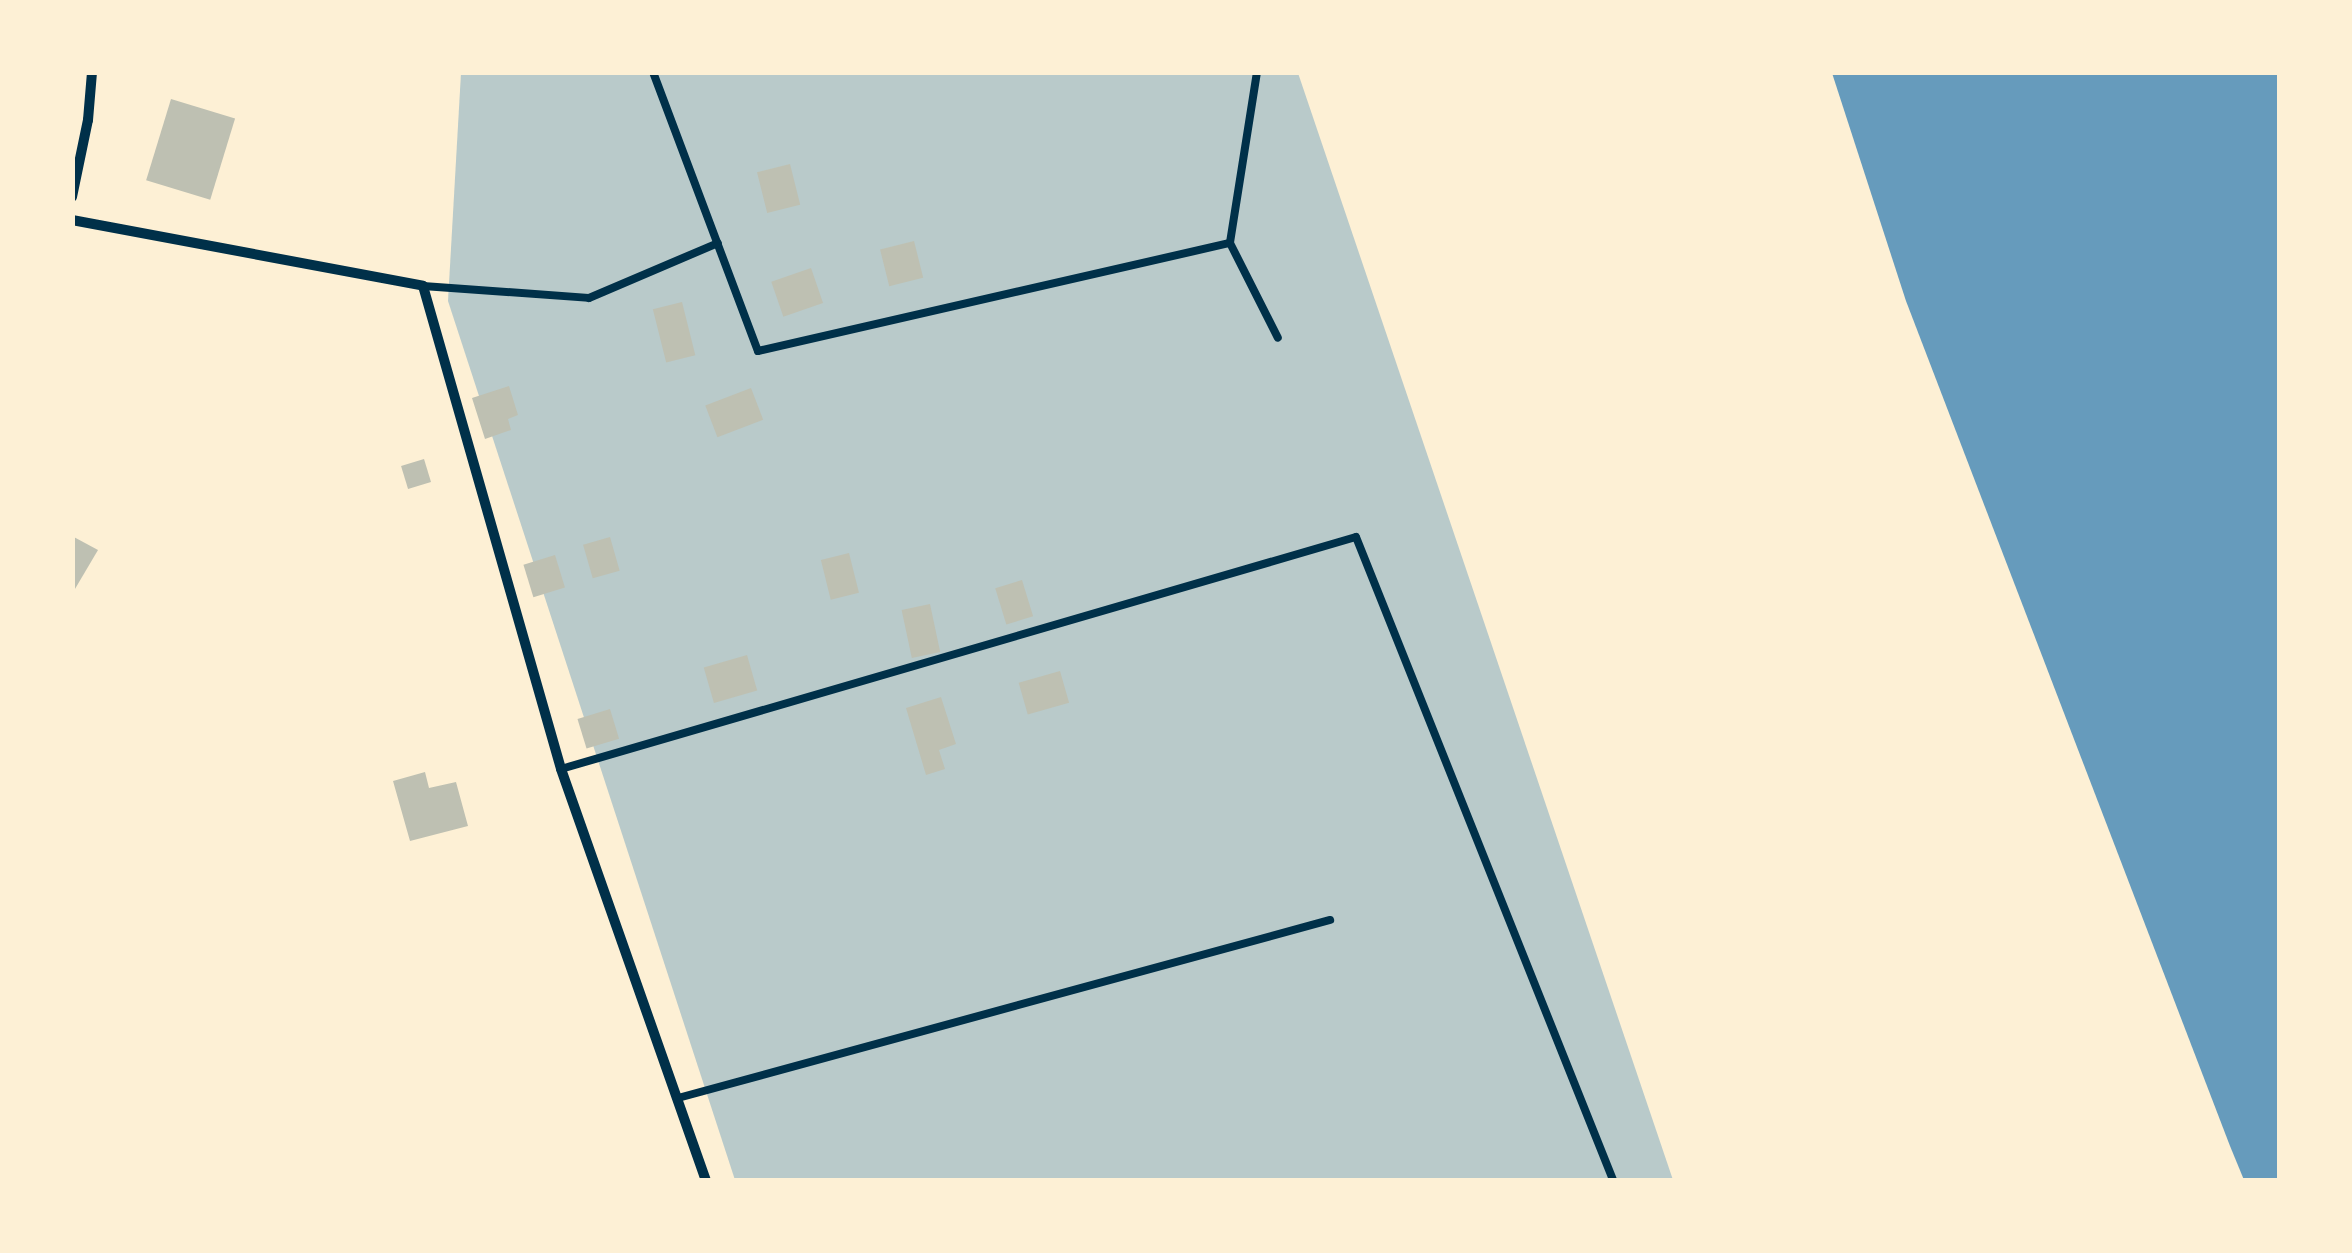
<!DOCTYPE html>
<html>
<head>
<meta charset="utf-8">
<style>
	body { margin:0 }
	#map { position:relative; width:2352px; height:1253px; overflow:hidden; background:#fdf0d5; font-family:Barlow,sans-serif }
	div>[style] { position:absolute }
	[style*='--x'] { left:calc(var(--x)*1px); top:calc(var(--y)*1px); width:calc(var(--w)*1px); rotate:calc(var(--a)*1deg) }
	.green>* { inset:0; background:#b9caca }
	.water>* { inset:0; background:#669bbc }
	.building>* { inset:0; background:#bec0b2; transform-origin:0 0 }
	.service>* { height:8px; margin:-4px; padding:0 4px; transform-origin:4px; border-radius:4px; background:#003049 }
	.minor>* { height:10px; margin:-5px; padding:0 5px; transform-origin:5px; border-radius:5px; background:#003049 }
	span { translate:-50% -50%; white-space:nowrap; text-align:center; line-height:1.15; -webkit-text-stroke:9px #fdf0d5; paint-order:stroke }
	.frame { position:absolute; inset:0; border:75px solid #fdf0d5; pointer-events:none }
</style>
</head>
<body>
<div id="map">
	<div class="green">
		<i style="clip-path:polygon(461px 73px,1298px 73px,1673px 1180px,735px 1180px,448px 301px)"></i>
	</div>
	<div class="water">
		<i style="clip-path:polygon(1832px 73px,2279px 73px,2279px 1180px,2244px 1180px,2230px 1146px,1906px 301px)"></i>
	</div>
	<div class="building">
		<i style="left:171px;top:99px;width:67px;height:85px;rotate:17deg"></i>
		<i style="left:790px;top:164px;width:42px;height:34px;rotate:76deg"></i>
		<i style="left:914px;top:241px;width:38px;height:35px;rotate:76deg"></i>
		<i style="left:811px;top:268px;width:37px;height:42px;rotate:71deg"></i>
		<i style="left:682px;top:302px;width:55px;height:30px;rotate:76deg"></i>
		<i style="clip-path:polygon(509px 386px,518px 415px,508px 419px,511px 430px,485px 439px,472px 398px)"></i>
		<i style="left:751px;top:388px;width:34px;height:49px;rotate:69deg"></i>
		<i style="left:424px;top:459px;width:24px;height:24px;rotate:73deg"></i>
		<i style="clip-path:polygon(72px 536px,98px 550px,72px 594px)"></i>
		<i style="left:610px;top:537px;width:35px;height:28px;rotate:74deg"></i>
		<i style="left:849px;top:553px;width:41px;height:29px;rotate:76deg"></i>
		<i style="left:555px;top:555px;width:34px;height:33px;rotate:73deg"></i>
		<i style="left:1022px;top:580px;width:38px;height:28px;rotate:73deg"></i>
		<i style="left:930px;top:604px;width:49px;height:29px;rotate:78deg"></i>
		<i style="left:747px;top:655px;width:37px;height:45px;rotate:74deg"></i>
		<i style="left:1060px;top:671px;width:33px;height:43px;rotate:74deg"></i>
		<i style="clip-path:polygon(941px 697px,956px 744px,939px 750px,945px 769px,926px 775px,906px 708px)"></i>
		<i style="left:610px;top:709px;width:31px;height:34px;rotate:73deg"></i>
		<i style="clip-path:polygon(425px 772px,429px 788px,456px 782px,468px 826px,410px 841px,393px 781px)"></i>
	</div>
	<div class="service">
		<i style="--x:653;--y:72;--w:298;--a:69.4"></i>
		<i style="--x:758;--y:351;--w:484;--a:-12.9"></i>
		<i style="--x:1257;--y:72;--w:173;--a:99"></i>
		<i style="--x:1230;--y:243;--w:106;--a:63.2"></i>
		<i style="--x:423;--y:286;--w:166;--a:4.1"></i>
		<i style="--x:589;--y:298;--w:140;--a:-23.1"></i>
		<i style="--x:561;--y:769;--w:828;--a:-16.27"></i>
		<i style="--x:1356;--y:537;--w:692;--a:68.21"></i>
		<i style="--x:678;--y:1098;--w:676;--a:-15.27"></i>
	</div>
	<div class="minor">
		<i style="--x:72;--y:197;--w:79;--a:-78.3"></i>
		<i style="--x:88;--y:120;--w:48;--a:-85.2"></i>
		<i style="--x:72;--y:220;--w:357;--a:10.6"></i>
		<i style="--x:423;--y:286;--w:502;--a:74.05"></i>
		<i style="--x:561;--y:769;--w:436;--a:70.6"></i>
	</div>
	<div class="frame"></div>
</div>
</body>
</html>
